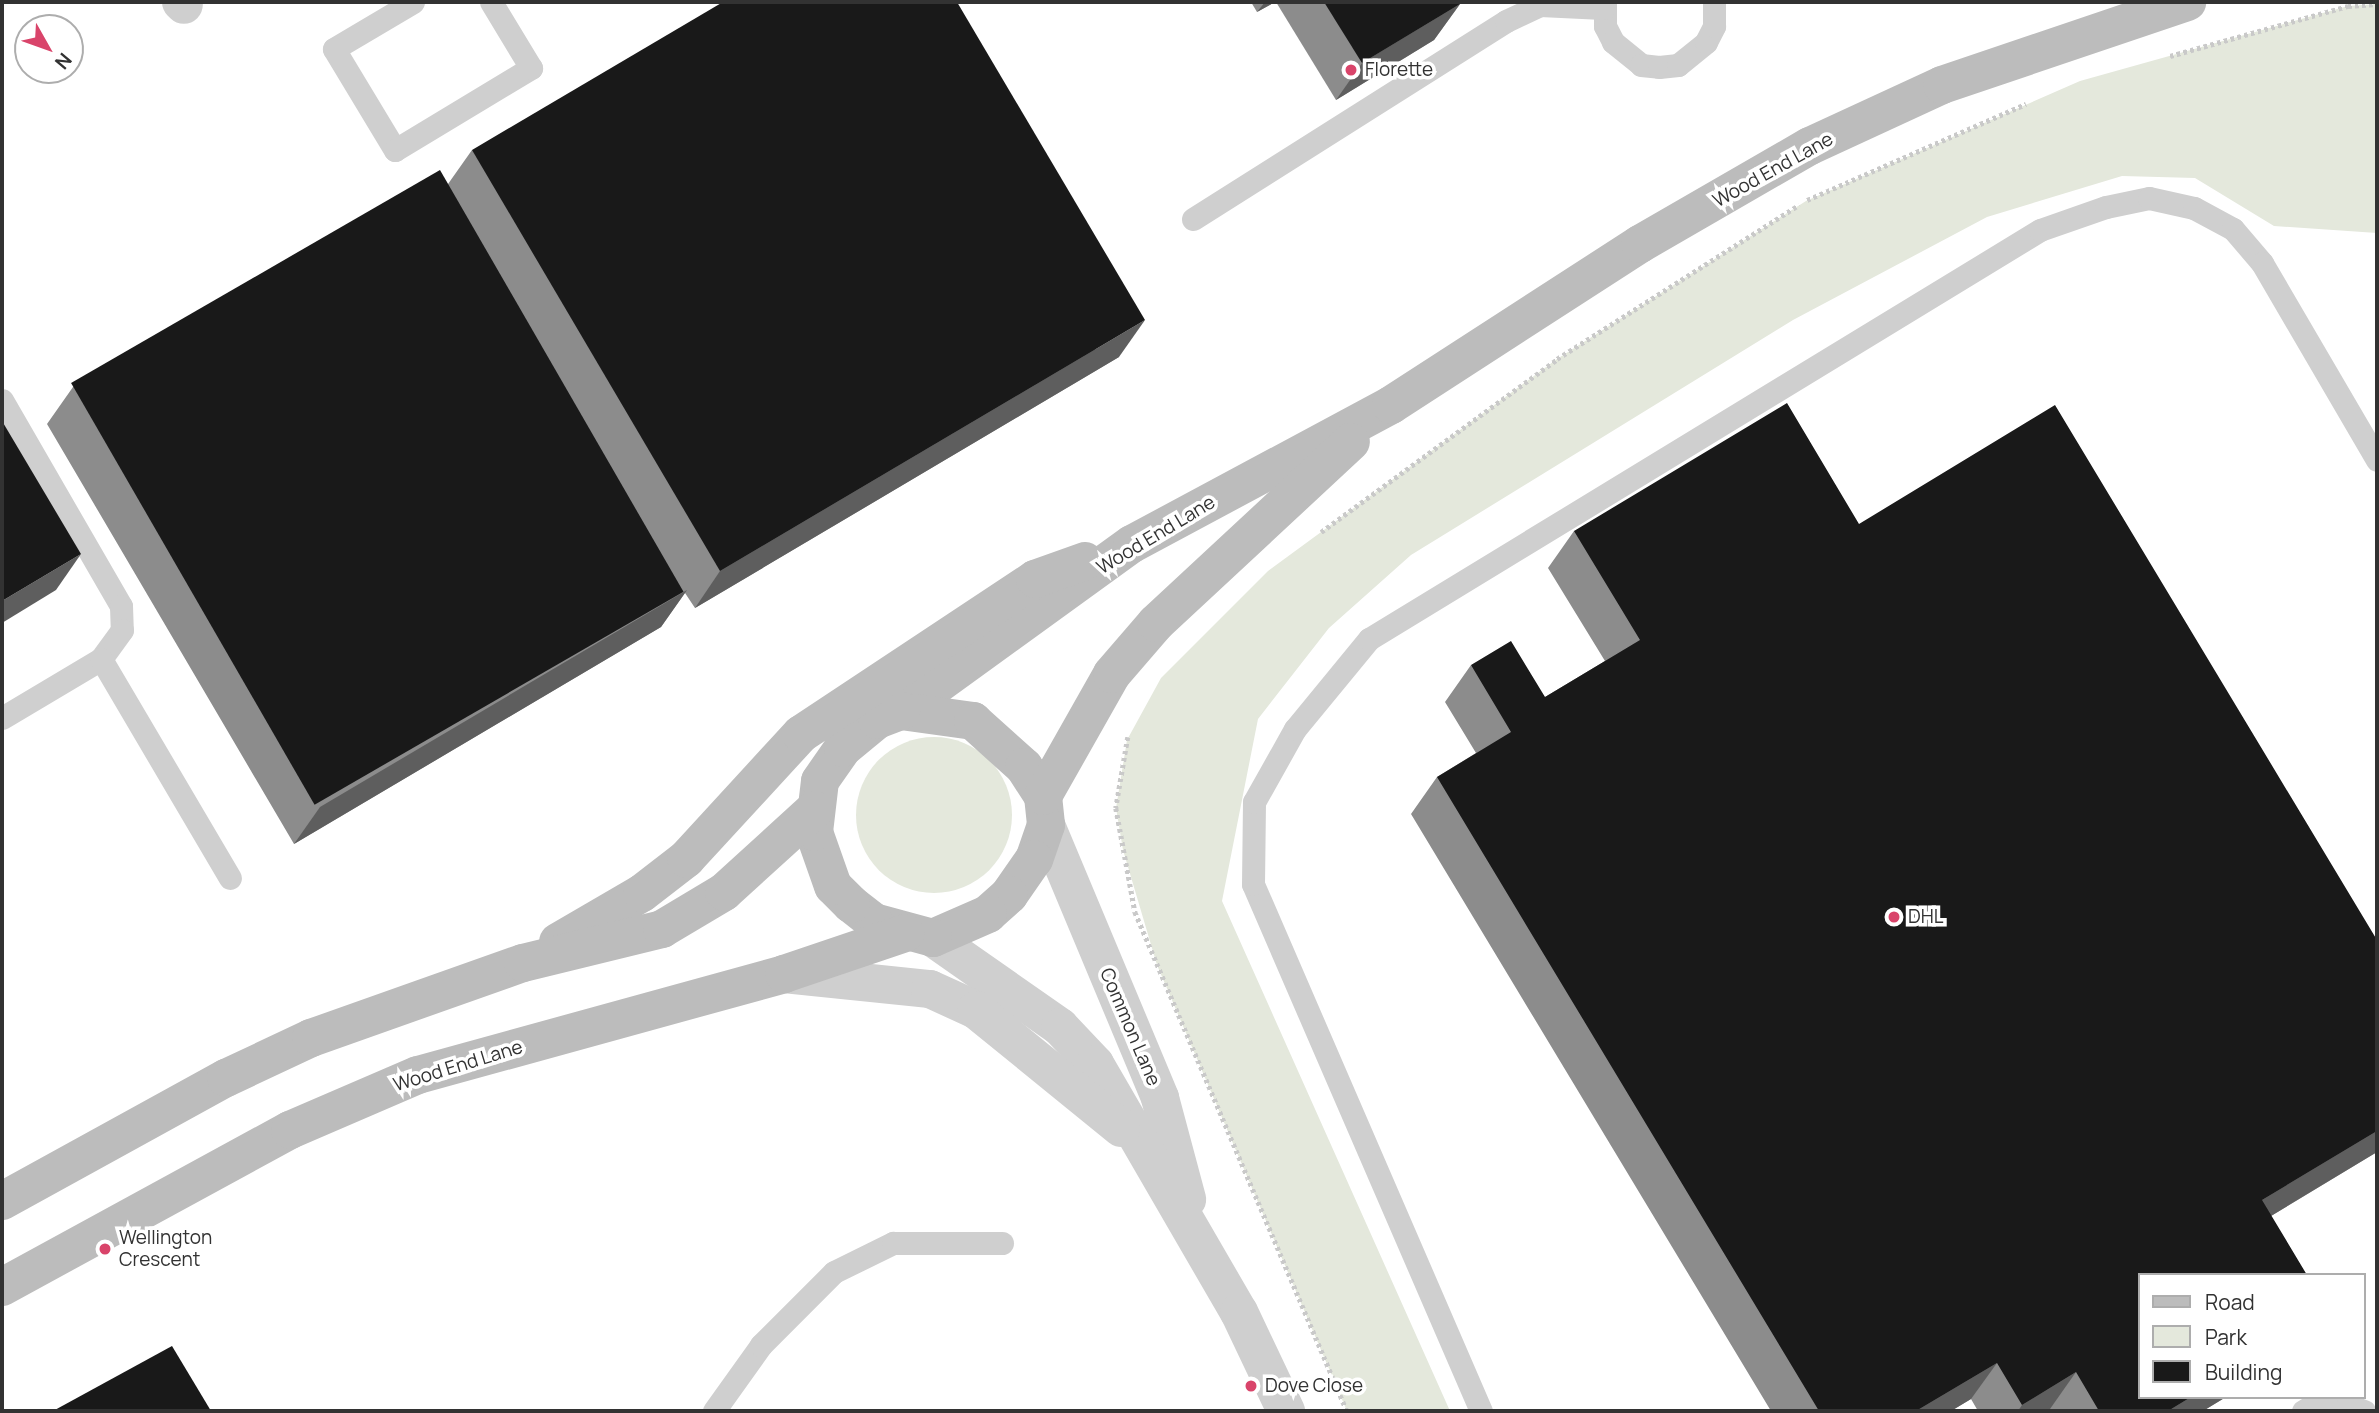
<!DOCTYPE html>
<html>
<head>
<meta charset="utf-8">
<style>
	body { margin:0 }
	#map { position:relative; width:2379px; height:1413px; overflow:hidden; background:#fff; font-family:Manrope,sans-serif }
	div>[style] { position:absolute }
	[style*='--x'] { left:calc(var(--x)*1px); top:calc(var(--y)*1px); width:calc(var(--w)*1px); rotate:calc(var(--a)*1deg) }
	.green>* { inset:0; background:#e4e8dc }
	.round { border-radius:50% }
	.path>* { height:4.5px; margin-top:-2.25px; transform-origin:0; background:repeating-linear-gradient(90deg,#c9c9c9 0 3.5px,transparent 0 7px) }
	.lane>* { height:23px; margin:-11.5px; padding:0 11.5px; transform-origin:11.5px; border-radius:11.5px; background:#cfcfcf }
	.street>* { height:38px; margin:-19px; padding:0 19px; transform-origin:19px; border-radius:19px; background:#cfcfcf }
	.secondary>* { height:38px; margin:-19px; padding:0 19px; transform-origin:19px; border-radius:19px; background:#bcbcbc }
	.wall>* { inset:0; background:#8c8c8c }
	.shaded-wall>* { inset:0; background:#5e5e5e }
	.building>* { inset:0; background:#191919; transform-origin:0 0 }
	.dots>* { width:19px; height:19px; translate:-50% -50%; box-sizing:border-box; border:4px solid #fff; border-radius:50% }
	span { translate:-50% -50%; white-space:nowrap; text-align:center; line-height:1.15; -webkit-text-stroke:7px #fff; paint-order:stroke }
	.poi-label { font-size:19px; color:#323232 }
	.left { translate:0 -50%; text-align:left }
	.street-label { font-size:19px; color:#323232 }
	.frame { position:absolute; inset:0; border:4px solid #323232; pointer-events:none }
	.legend { position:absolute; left:2138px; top:1273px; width:228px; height:126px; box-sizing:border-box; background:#fff; border:2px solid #adadad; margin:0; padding:9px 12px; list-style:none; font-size:21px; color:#323232 }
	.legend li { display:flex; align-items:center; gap:14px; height:35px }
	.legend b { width:35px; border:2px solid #adadad }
	.north { position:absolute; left:14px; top:14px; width:70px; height:70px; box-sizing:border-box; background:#fff; border:2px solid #adadad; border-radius:50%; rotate:130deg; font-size:19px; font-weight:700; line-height:28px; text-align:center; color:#323232 }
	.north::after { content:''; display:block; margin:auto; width:24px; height:32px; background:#d9446a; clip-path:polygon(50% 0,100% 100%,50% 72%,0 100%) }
</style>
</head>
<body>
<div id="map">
	<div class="green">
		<i style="clip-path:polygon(2377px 4px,2377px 233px,2274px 226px,2195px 178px,2122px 176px,1987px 217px,1793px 320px,1411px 555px,1329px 628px,1258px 719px,1222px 901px,1450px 1411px,1347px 1411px,1157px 965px,1123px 850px,1116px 808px,1127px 740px,1161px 678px,1268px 571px,1557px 359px,1806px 201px,2080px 81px,2348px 6px)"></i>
		<i class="round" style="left:856px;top:737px;width:156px;height:156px"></i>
	</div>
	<div class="path">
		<i style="--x:2170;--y:56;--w:185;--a:-15.7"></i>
		<i style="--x:2348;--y:6;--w:29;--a:-4"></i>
		<i style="--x:1807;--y:200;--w:239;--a:-23.7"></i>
		<i style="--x:1321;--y:532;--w:293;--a:-36.2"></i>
		<i style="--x:1557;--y:359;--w:287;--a:-32.5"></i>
		<i style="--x:1128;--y:737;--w:72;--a:99.6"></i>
		<i style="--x:1116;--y:808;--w:106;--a:79.6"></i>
		<i style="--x:1135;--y:912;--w:542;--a:66.98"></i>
	</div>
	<div class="lane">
		<i style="--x:413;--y:2;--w:92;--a:149.3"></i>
		<i style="--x:334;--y:49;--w:118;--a:58.9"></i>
		<i style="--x:395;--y:150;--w:159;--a:-31.1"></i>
		<i style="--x:531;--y:68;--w:77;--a:-121.2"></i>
		<i style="--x:1605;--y:2;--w:24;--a:90"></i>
		<i style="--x:1605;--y:26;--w:18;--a:63"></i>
		<i style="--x:1613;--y:42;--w:36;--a:39"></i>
		<i style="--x:1641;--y:65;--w:18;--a:6"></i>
		<i style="--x:1659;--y:67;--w:19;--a:-6"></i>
		<i style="--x:1678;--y:65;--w:36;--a:-39"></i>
		<i style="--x:1706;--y:42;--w:18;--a:-63"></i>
		<i style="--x:1714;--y:26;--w:24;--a:-90"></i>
		<i style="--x:1193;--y:219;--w:370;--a:-32.3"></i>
		<i style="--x:1506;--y:21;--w:38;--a:-25"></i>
		<i style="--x:1540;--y:5;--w:63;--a:2.7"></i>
		<i style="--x:2;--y:400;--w:238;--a:60"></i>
		<i style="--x:121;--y:606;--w:24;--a:88"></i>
		<i style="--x:122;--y:630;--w:36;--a:126"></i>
		<i style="--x:101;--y:659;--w:115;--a:149.2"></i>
		<i style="--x:101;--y:659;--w:254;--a:59.5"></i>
		<i style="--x:2327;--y:1397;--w:40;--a:21"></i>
		<i style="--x:714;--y:1411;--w:81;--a:-54.5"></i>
		<i style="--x:761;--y:1345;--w:103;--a:-45"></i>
		<i style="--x:834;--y:1272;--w:66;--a:-26.2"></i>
		<i style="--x:893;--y:1243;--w:109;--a:0"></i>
		<i style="--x:1481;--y:1411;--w:574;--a:-113.4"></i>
		<i style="--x:1253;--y:884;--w:82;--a:-89.3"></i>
		<i style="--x:1254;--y:802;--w:84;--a:-60.7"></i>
		<i style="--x:1295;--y:729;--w:117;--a:-50.6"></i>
		<i style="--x:1369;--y:639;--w:786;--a:-31.36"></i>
		<i style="--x:2040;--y:230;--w:70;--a:-19.2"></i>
		<i style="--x:2106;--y:207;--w:44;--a:-11.8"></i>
		<i style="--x:2149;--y:198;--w:46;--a:12.5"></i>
		<i style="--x:2194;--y:208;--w:44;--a:28.3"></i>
		<i style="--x:2233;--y:229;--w:45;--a:49.5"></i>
		<i style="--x:2262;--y:263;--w:228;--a:59.7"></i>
		<i style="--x:2303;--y:1411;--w:27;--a:-31"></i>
	</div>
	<div class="street">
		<i style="--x:181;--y:2;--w:4;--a:45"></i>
		<i style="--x:1046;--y:825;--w:296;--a:67.3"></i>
		<i style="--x:1160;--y:1098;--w:105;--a:75"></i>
		<i style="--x:933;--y:938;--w:155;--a:35"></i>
		<i style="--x:1060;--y:1027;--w:51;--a:46.6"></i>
		<i style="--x:1095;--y:1064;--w:287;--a:59.9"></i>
		<i style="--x:1239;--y:1312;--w:110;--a:64.6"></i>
		<i style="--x:784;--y:974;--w:147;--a:5.9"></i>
		<i style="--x:930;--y:989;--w:51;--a:24.5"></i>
		<i style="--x:976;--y:1010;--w:187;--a:39.1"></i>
	</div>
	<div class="secondary">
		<i style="--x:901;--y:711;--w:285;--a:-35.9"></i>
		<i style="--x:1132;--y:544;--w:294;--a:-28.2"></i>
		<i style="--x:1391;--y:405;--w:297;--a:-32.9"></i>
		<i style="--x:1640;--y:244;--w:196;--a:-30"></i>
		<i style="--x:1810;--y:146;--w:145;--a:-24.8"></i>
		<i style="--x:1942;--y:85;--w:259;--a:-18.7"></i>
		<i style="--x:901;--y:711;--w:73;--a:7.9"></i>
		<i style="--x:973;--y:721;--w:69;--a:42"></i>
		<i style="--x:1024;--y:767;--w:35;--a:57"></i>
		<i style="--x:1043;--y:796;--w:29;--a:84"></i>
		<i style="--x:1046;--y:825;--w:36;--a:109"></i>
		<i style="--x:1034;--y:859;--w:44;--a:124.8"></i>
		<i style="--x:1009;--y:895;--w:28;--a:138"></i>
		<i style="--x:988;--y:914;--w:60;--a:156.4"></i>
		<i style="--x:933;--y:938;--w:61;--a:-164.8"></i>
		<i style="--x:874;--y:922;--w:29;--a:-142"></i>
		<i style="--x:851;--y:904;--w:25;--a:-135"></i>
		<i style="--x:833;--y:886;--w:57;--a:-109.4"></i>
		<i style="--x:814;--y:832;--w:51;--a:-83.3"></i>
		<i style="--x:820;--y:781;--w:40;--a:-55.1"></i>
		<i style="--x:843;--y:748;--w:44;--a:-39.5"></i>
		<i style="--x:877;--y:720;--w:26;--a:-21"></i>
		<i style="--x:1043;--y:796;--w:140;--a:-60.5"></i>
		<i style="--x:1112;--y:674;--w:67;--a:-49.2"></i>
		<i style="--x:1156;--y:623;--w:266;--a:-42.9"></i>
		<i style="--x:558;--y:942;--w:97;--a:-30.3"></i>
		<i style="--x:642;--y:893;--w:56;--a:-37.7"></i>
		<i style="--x:686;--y:859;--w:170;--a:-47.4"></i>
		<i style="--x:801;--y:734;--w:281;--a:-33.5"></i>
		<i style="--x:1035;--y:579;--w:53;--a:-19.8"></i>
		<i style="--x:2;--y:1201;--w:256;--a:-28.8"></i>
		<i style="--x:226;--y:1078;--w:94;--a:-25.2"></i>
		<i style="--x:311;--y:1038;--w:225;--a:-19.5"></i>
		<i style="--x:523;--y:963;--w:143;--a:-13.7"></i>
		<i style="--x:662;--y:929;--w:72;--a:-30.8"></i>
		<i style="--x:724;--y:892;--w:122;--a:-42.3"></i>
		<i style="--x:2;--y:1287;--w:328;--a:-28.6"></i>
		<i style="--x:290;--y:1130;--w:139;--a:-23.3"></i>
		<i style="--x:418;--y:1075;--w:380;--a:-15.4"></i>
		<i style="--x:784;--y:974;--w:128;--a:-18.7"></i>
	</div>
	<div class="wall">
		<i style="clip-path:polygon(1251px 2px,1275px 2px,1257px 12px)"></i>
		<i style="clip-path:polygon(1276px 2px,1459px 2px,1460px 4px,1434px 40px,1336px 100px)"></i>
		<i style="clip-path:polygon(472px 150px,1119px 357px,695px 608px,685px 593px,661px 627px,294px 844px,47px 424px,73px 387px,448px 184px)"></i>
		<i style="clip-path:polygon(1859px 524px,2377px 940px,2377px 1152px,2271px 1216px,2139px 1397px,2226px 1397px,2203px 1411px,2052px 1411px,2050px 1409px,2047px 1411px,1978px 1411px,1971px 1399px,1951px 1411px,1771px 1411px,1411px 814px,1437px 777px,1476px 753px,1445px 702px,1471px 665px,1545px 697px,1605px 661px,1548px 568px,1574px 531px)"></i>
	</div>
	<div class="shaded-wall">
		<i style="clip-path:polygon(1265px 2px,1275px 2px,1257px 12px)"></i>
		<i style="clip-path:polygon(1460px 4px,1434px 40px,1336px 100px,1362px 63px)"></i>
		<i style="clip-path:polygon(1145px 320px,1119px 357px,695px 608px,720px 571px)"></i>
		<i style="clip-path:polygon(81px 554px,56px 590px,2px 623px,2px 601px)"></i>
		<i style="clip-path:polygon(687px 590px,661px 627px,294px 844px,320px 807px)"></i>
		<i style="clip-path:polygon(2377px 1131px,2377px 1152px,2236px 1237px,2262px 1200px)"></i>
		<i style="clip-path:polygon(1997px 1363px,1971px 1399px,1951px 1411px,1916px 1411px)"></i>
		<i style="clip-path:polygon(2076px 1372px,2050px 1409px,2047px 1411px,2018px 1411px,2022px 1405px)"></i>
		<i style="clip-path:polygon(2191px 1397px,2226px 1397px,2203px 1411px,2168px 1411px)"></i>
	</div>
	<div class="building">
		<i style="clip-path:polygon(723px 2px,957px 2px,1145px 320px,720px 571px,472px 150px)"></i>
		<i style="clip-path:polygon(1324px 2px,1459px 2px,1460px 4px,1362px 63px)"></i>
		<i style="left:440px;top:170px;width:487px;height:426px;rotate:60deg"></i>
		<i style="clip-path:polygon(1787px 403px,1859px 524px,2055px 405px,2377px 940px,2377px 1131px,2262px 1200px,2307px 1275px,2139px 1275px,2139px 1397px,2191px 1397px,2168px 1411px,2099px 1411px,2076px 1372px,2022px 1405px,1997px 1363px,1916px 1411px,1819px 1411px,1437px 777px,1511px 732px,1471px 665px,1511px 641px,1545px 697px,1640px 640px,1574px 531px)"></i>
		<i style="clip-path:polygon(2px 421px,81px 554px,2px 601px)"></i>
		<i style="clip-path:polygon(172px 1346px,211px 1411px,53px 1411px)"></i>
	</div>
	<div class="dots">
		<i style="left:1351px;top:70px;background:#d9446a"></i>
		<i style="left:1894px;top:917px;background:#d9446a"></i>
		<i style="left:105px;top:1249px;background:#d9446a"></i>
		<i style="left:1251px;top:1386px;background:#d9446a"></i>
	</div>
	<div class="poi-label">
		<span class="left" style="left:1365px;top:70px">Florette</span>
		<span class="left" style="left:1908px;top:917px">DHL</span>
		<span class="left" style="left:119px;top:1249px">Wellington<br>Crescent</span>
		<span class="left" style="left:1265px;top:1386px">Dove Close</span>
	</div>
	<div class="street-label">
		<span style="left:1773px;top:170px;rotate:-29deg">Wood End Lane</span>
		<span style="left:1156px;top:535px;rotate:-31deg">Wood End Lane</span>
		<span style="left:1130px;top:1027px;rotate:67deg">Common Lane</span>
		<span style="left:458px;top:1066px;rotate:-17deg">Wood End Lane</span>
	</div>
	<div class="frame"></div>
	<ul class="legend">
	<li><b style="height:9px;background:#bcbcbc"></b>Road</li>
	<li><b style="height:19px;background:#e4e8dc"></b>Park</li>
	<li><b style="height:19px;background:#191919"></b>Building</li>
	</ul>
	<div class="north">N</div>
</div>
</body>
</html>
